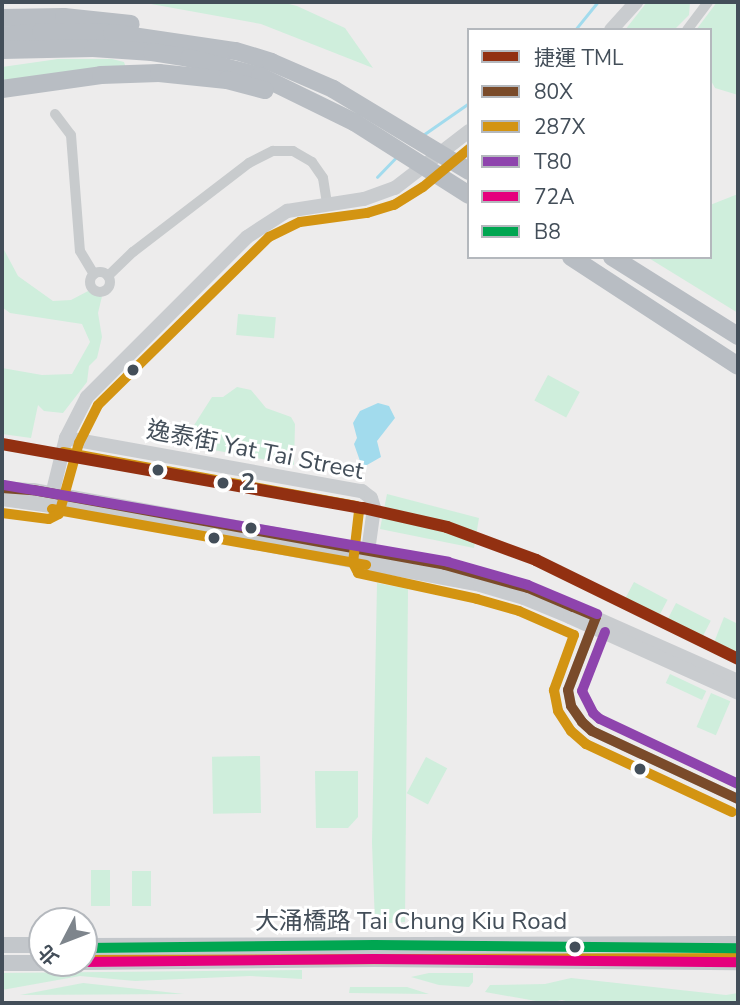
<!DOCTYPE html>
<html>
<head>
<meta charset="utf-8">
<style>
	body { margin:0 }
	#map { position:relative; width:740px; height:1005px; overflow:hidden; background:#edecec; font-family:"Nunito Sans","Noto Sans TC",sans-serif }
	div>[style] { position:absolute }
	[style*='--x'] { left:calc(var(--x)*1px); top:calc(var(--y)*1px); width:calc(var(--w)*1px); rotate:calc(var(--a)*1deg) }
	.green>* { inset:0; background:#cfeedc; transform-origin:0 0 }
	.water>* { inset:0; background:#a2dbed }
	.stream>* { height:2.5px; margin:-1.25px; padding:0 1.25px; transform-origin:1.25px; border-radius:1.25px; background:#a2dbed }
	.street>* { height:10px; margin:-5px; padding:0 5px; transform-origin:5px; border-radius:5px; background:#c8cbcd }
	.street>.ring { margin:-5px; padding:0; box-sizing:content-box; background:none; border:10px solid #c8cbcd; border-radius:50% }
	.secondary>* { height:14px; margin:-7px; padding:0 7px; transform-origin:7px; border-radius:7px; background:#c9cccf }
	.primary>* { height:16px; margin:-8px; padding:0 8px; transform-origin:8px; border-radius:8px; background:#c3c7cb }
	.highway>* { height:18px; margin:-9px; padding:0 9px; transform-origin:9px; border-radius:9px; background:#b8bdc3 }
	.bus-1>* { height:10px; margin:-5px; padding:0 5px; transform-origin:5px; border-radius:5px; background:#7a4b2a }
	.bus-2>* { height:10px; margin:-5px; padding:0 5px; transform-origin:5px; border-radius:5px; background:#d39412 }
	.bus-3>* { height:10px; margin:-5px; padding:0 5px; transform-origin:5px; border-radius:5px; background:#8e44ad }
	.bus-4>* { height:10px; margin:-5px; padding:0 5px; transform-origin:5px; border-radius:5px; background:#e5007d }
	.bus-5>* { height:10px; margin:-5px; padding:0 5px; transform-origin:5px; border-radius:5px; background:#00a651 }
	.metro-1>* { height:12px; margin:-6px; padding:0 6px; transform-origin:6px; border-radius:6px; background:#923011 }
	.dots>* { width:19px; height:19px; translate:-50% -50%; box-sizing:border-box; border:4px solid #fff; border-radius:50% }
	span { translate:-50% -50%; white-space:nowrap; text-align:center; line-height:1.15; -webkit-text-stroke:6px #fff; paint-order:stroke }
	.street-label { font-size:24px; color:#434e59 }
	.stop-label { font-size:24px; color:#434e59; font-weight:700 }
	.left { translate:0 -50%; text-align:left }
	.frame { position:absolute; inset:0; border:4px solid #434e59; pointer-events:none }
	.legend { position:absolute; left:467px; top:28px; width:245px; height:231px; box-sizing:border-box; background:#fff; border:2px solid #b4b8bd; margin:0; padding:9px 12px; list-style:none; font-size:21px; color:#434e59 }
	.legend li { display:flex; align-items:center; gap:14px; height:35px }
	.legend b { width:35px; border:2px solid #b4b8bd }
	.north { position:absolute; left:28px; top:907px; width:70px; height:70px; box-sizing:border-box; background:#fff; border:2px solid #b4b8bd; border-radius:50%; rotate:228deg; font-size:19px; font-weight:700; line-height:28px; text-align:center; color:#434e59 }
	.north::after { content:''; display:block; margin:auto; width:24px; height:32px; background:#7e858c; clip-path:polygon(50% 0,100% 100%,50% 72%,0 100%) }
</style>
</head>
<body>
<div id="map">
	<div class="green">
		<i style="clip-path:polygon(140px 2px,281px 2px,297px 6px,345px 28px,373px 68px,261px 24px)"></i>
		<i style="clip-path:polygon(647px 2px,690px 2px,689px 15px,674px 30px,625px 30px)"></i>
		<i style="clip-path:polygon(717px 2px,738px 2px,738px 95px,715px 88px,710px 79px,710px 30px,696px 30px)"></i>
		<i style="clip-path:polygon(58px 59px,112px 59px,124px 62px,126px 68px,2px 84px,2px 67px)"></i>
		<i style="clip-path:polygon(738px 194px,738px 313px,647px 257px,710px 257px,710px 205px)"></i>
		<i style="clip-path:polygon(2px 246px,18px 276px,53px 301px,71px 300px,92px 289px,103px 292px,98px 313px,102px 337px,97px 358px,89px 366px,87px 382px,63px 413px,44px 411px,38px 405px,31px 438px,2px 434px,2px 368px,42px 375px,72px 374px,90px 342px,82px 324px,10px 313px,2px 307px)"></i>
		<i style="left:238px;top:314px;width:38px;height:21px;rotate:5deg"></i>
		<i style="left:548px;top:375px;width:36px;height:29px;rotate:28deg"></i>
		<i style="clip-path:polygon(237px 387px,251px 390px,266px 408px,291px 417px,295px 424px,294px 465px,182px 444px,212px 397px,223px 397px)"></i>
		<i style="clip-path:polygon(387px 494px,479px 518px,474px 548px,380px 529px)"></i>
		<i style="left:634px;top:582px;width:38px;height:21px;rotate:28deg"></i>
		<i style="clip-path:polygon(377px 583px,408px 589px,405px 922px,375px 924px,372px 843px)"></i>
		<i style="left:676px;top:603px;width:39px;height:20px;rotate:27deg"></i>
		<i style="clip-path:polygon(724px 617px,738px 624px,738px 656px,713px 645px)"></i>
		<i style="left:670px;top:674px;width:40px;height:10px;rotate:25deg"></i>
		<i style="left:711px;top:693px;width:21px;height:37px;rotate:23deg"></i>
		<i style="left:260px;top:756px;width:57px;height:48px;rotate:89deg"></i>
		<i style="left:426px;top:757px;width:24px;height:41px;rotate:28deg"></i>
		<i style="clip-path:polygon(315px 771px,358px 771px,358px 817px,348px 828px,316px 828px)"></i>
		<i style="left:91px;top:870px;width:19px;height:36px"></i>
		<i style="left:132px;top:871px;width:19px;height:35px"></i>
		<i style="clip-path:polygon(302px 970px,302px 979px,250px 976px,135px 981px,80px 976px,2px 990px,2px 973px)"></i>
		<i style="clip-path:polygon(429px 973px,473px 973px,473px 982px,469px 987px,439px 985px,411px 977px)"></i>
		<i style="clip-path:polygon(571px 978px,726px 995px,738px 993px,738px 1003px,572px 1003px,562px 1000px,547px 1003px,485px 992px,490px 985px,545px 984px)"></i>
		<i style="clip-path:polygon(83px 983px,184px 994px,20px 995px)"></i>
		<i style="clip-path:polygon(350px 987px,407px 987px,429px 994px,349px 993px)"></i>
	</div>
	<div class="water">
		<i style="clip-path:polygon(378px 403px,389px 406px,395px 418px,377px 441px,381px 457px,367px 465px,364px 472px,357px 470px,360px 461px,354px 444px,357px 438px,353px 423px,360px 411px)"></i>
	</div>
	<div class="stream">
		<i style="--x:575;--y:30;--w:36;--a:-51"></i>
		<i style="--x:423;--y:135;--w:56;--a:-34.8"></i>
		<i style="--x:377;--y:177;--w:28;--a:-46"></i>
	</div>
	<div class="street">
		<i style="--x:687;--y:30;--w:35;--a:-53"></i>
		<i style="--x:55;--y:114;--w:26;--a:53"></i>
		<i style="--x:71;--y:135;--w:116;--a:85.6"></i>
		<i style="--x:80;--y:251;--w:27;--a:59"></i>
		<i class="ring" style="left:90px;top:272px;width:10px;height:10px"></i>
		<i style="--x:108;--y:276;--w:35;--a:-44"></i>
		<i style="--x:133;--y:252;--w:146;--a:-37.5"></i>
		<i style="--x:249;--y:163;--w:27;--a:-27"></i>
		<i style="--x:273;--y:151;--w:20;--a:0"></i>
		<i style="--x:293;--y:151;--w:22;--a:30"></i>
		<i style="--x:312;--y:162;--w:19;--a:55"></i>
		<i style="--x:323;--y:178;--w:25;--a:81"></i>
		<i style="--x:594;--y:622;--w:73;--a:110.9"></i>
		<i style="--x:568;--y:690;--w:16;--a:79"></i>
		<i style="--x:571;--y:706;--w:19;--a:55"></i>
		<i style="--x:582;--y:722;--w:13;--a:42"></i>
		<i style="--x:592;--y:731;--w:161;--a:25"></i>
	</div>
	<div class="secondary">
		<i style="--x:611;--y:30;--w:38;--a:-48"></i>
		<i style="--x:66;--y:438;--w:301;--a:10.2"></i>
		<i style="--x:362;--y:491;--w:11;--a:38"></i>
		<i style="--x:371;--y:498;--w:10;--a:73"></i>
		<i style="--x:374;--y:508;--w:43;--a:97.9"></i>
		<i style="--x:2;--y:488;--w:31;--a:4"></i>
		<i style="--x:33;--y:490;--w:419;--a:10.3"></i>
		<i style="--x:445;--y:565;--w:86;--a:15.5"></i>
		<i style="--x:528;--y:588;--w:230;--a:23.9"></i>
		<i style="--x:2;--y:499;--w:84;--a:8.2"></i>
		<i style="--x:85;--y:511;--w:402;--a:10.6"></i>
		<i style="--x:480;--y:585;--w:46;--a:16.5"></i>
		<i style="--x:524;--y:598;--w:50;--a:22.4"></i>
		<i style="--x:570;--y:617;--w:184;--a:24.3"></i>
		<i style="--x:50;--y:503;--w:67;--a:-76.2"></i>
		<i style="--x:66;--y:438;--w:46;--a:-62.9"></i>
		<i style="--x:87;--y:397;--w:226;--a:-45"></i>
		<i style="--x:247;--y:237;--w:48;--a:-33"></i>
		<i style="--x:287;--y:211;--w:78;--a:-8.9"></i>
		<i style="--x:364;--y:199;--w:33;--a:-20"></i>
		<i style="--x:395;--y:188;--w:93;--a:-37.6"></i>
	</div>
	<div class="primary">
		<i style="--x:2;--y:945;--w:40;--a:0"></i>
		<i style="--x:84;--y:946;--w:654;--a:-0.18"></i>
		<i style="--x:84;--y:962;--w:290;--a:-0.6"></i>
		<i style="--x:374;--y:959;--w:364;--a:0.5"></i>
		<i style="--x:2;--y:963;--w:40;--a:0"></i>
	</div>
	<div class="highway">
		<i style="--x:2;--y:18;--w:62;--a:-0.9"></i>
		<i style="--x:64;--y:17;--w:67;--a:6"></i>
		<i style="--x:2;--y:36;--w:39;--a:-6"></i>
		<i style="--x:41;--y:32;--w:71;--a:0.8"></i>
		<i style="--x:112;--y:33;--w:125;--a:8.3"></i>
		<i style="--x:236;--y:51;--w:37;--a:17"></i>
		<i style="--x:271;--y:62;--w:68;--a:23.5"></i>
		<i style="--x:333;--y:89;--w:159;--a:31.1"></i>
		<i style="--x:2;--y:50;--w:91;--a:-1.3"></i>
		<i style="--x:93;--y:48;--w:59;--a:3.9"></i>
		<i style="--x:152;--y:52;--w:37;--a:9"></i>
		<i style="--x:189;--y:58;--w:73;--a:14.2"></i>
		<i style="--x:260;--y:76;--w:105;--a:26.1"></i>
		<i style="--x:354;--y:122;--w:136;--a:32.4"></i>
		<i style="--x:2;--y:89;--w:100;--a:-8"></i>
		<i style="--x:101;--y:75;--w:58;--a:-2"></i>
		<i style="--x:159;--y:73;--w:68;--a:5.9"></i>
		<i style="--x:227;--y:80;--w:39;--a:15"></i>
		<i style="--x:571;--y:257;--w:199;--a:33.1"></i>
		<i style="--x:612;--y:257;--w:149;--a:32.1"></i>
	</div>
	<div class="bus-1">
		<i style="--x:2;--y:488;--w:31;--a:4"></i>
		<i style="--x:33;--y:490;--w:419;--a:10.3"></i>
		<i style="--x:445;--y:565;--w:86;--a:15.5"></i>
		<i style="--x:528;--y:588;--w:49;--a:22.9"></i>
		<i style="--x:573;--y:607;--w:25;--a:23"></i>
		<i style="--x:596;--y:617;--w:78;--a:111"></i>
		<i style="--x:568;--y:690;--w:16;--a:79"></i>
		<i style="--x:571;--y:706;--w:19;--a:55"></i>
		<i style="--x:582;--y:722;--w:13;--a:42"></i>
		<i style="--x:592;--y:731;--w:161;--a:25"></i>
	</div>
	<div class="bus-2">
		<i style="--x:63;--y:452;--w:298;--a:10.4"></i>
		<i style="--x:356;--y:506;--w:6;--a:59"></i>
		<i style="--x:359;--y:511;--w:52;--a:96.6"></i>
		<i style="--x:353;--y:563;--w:11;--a:63"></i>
		<i style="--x:358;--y:573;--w:122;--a:12.3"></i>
		<i style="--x:477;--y:599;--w:44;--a:15.9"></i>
		<i style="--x:519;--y:611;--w:60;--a:23.6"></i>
		<i style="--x:574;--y:635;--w:59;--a:110"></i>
		<i style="--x:554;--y:690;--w:21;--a:79"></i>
		<i style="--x:558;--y:711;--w:24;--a:57"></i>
		<i style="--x:571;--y:731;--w:20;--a:41"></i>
		<i style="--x:586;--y:744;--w:161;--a:25"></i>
		<i style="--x:52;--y:509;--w:319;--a:10.1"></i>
		<i style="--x:2;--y:513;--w:47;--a:7.3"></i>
		<i style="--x:49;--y:519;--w:11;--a:-27"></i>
		<i style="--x:59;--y:514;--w:74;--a:-74.3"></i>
		<i style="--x:79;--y:443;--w:42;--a:-63.4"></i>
		<i style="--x:98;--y:405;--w:240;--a:-44.5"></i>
		<i style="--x:269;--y:237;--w:34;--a:-26"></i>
		<i style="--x:300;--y:222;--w:68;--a:-7.7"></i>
		<i style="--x:367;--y:213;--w:28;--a:-17"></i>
		<i style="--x:394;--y:205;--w:34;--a:-32"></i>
		<i style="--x:423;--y:187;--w:60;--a:-39.6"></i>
		<i style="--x:84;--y:960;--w:654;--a:-0.18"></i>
	</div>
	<div class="bus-3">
		<i style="--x:4;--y:485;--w:451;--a:9.8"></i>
		<i style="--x:448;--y:562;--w:83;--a:16"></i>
		<i style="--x:528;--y:585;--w:75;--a:22.8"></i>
		<i style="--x:605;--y:632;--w:63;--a:111.3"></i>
		<i style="--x:582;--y:691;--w:25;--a:63"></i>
		<i style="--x:593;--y:713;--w:9;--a:41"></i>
		<i style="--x:600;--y:719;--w:153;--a:25.2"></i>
	</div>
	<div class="bus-4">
		<i style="--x:84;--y:962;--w:290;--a:-0.6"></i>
		<i style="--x:374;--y:959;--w:364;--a:0.5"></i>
	</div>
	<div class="bus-5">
		<i style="--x:84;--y:948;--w:290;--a:-0.6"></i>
		<i style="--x:374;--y:945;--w:364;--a:0.5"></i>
	</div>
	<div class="metro-1">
		<i style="--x:2;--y:444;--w:367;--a:10.1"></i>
		<i style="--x:363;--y:508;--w:86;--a:12.7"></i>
		<i style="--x:447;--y:527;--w:95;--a:20.3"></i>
		<i style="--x:536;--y:560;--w:225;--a:26.1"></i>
	</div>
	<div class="dots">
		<i style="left:133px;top:370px;background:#434e59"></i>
		<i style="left:158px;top:470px;background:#434e59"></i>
		<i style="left:223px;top:483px;background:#434e59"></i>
		<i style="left:251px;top:528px;background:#434e59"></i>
		<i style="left:214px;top:538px;background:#434e59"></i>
		<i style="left:640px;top:769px;background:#434e59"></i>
		<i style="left:575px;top:947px;background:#434e59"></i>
	</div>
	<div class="street-label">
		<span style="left:255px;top:451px;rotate:11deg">逸泰街 Yat Tai Street</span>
		<span style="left:411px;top:922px">大涌橋路 Tai Chung Kiu Road</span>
	</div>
	<div class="stop-label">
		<span class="left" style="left:241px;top:483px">2</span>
	</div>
	<div class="frame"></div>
	<ul class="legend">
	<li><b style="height:9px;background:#923011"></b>捷運 TML</li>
	<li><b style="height:9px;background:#7a4b2a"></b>80X</li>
	<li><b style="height:9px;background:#d39412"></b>287X</li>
	<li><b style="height:9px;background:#8e44ad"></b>T80</li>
	<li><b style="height:9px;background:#e5007d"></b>72A</li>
	<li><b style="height:9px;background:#00a651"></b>B8</li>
	</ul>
	<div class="north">北</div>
</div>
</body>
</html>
